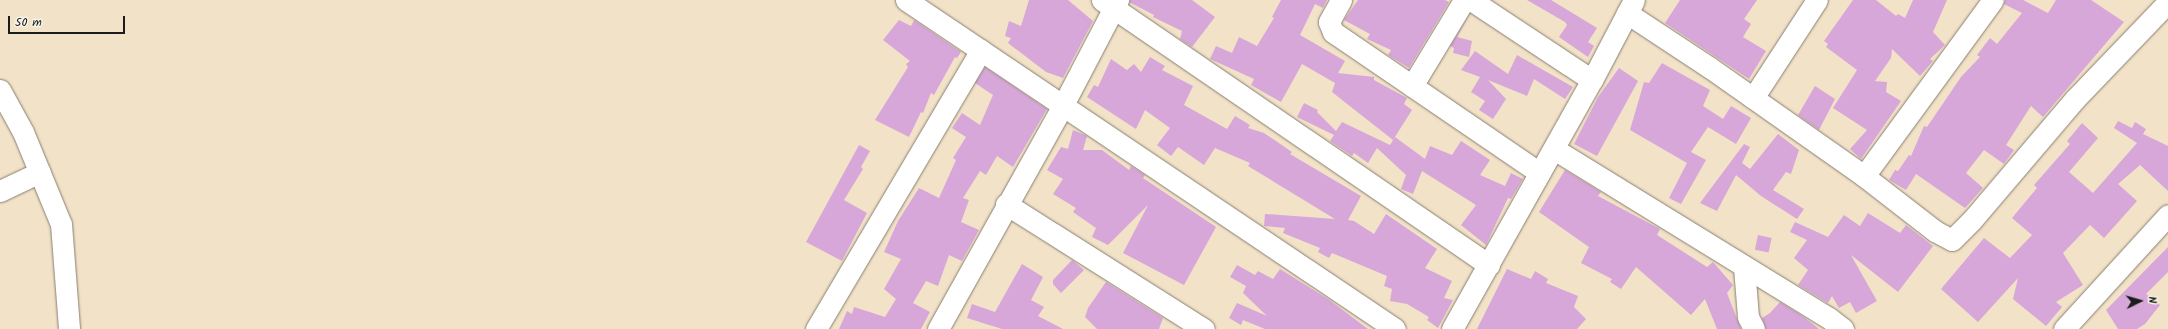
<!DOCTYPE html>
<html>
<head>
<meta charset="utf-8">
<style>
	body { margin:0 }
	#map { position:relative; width:2168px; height:329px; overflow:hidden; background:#f2e2c7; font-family:Kalam,sans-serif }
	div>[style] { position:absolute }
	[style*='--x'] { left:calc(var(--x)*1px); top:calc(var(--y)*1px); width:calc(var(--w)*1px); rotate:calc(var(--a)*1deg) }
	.building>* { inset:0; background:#d7a7d9; transform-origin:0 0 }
	.roads { filter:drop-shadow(0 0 1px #877f72) drop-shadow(0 0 1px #877f72) }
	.minor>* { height:21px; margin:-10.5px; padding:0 10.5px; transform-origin:10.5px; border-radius:10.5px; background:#fff }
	span { translate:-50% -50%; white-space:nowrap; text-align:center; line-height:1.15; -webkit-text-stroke:4px #f7f3e8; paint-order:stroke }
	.north { position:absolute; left:2120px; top:281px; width:40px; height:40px; -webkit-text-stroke:3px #f7f3e8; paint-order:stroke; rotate:85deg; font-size:11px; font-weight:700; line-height:16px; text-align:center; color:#1c1c1c }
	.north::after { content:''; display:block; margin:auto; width:14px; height:18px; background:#1c1c1c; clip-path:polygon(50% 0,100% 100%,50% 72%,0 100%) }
	.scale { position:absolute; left:8px; top:16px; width:117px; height:18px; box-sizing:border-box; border:2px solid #1c1c1c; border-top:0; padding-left:5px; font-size:12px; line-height:14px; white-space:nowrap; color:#1c1c1c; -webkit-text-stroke:3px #f7f3e8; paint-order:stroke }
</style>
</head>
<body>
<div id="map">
	<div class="building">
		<i style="clip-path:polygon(1029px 0,1068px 0,1093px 21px,1063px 78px,1046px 72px,1008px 43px,1011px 38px,1005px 36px,1009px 21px,1021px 26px)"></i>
		<i style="clip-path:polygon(1130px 0,1192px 0,1215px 17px,1192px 47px,1180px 39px,1182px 31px,1153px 17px,1154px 15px,1129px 2px)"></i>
		<i style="clip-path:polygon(1281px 0,1327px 0,1323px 8px,1315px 4px,1300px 35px,1345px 61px,1338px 73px,1374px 77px,1374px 80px,1407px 98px,1404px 104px,1412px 110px,1393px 140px,1332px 92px,1335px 83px,1302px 64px,1281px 102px,1251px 85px,1254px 79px,1210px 59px,1216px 46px,1232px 53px,1239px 37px,1257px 46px,1274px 18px,1272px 17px)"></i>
		<i style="clip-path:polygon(1358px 0,1445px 0,1449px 2px,1409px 68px,1388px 55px,1391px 50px,1367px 39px,1370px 34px,1344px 20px)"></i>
		<i style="clip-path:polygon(1527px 0,1551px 0,1597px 28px,1588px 42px,1594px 46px,1588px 57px,1559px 37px,1567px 25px,1565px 22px)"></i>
		<i style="clip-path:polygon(1680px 0,1757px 0,1744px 19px,1751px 24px,1743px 37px,1766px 51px,1749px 79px,1665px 23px)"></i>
		<i style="clip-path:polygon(1853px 0,1876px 0,1896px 16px,1898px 14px,1905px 18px,1913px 0,1947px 0,1933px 32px,1945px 45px,1930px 59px,1933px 61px,1920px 76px,1892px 49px,1891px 58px,1875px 81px,1887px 82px,1886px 92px,1901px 101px,1861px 159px,1850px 149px,1867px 130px,1833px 108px,1857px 70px,1826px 47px,1828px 44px,1824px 41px)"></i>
		<i style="clip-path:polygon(2005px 0,2023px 0,2048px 13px,2056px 0,2091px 0,2124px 22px,2043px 117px,2031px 106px,2006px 145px,2014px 150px,2004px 164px,1984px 150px,1966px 173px,1983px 188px,1965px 208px,1916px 174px,1906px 190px,1889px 180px,1895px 170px,1898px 171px,1909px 155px,1911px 156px,1924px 126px,1927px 127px,1961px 77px,1980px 57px,1977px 55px,1990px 38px,1997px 44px,2022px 13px,2004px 4px)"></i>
		<i style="clip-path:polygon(1470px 14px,1457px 37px,1472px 41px,1469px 57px,1453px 53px,1454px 48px,1450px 46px)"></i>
		<i style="clip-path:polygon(899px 20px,911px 26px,914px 20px,961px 52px,957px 58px,955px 57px,934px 95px,931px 93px,923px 113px,921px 112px,909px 137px,875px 120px,908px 67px,906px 64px,910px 61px,883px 40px)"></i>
		<i style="clip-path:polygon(1475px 51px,1508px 74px,1517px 55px,1573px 87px,1565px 99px,1534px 79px,1527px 96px,1488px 80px,1506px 99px,1493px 119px,1479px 110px,1485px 101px,1471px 92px,1480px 77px,1461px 70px)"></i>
		<i style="clip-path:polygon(1150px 57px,1165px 66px,1162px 70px,1193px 86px,1184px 105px,1227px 129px,1235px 116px,1250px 125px,1248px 128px,1264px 133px,1292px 152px,1290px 154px,1361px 196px,1348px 220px,1354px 221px,1374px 234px,1386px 214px,1437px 249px,1425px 268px,1452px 281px,1444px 298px,1453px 300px,1438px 328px,1427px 320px,1429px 317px,1407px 304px,1390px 301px,1392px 289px,1384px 286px,1387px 276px,1332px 253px,1329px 258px,1318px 252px,1320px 248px,1283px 233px,1285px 228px,1264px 226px,1265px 214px,1335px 219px,1248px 166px,1250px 163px,1215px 148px,1204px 165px,1178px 147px,1171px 156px,1157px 145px,1170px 128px,1145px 110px,1136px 129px,1087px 97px,1094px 85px,1098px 87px,1111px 59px,1127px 70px,1134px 64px,1141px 72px)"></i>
		<i style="clip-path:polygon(1662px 63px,1710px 90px,1703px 106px,1723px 119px,1731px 106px,1751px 118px,1736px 144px,1708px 127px,1691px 152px,1706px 160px,1681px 204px,1669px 198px,1687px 163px,1630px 130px,1644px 82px,1649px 83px)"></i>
		<i style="clip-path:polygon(985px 67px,1047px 109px,1013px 167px,997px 156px,986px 175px,980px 171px,963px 198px,969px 200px,961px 222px,979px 230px,962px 261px,949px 255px,938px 286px,926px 281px,913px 303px,930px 312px,921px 329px,839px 329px,847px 311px,852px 314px,854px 307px,885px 317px,896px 299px,884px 289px,901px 259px,884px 252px,898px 221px,919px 188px,939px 198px,956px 160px,953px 158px,966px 137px,952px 128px,962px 113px,980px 125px,993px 95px,975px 83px)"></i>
		<i style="clip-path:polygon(1619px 68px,1638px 81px,1597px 156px,1574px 144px,1598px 97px)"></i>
		<i style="clip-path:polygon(1815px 86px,1835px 99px,1819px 130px,1798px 115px)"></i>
		<i style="clip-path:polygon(1304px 103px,1318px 110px,1317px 112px,1336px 131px,1342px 122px,1390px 145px,1395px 137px,1425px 159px,1430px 146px,1452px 155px,1461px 141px,1490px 160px,1480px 175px,1505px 186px,1511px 173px,1523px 179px,1511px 199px,1508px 198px,1486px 245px,1461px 225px,1476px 205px,1422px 171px,1413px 194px,1401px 189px,1406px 175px,1377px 148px,1368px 163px,1354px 153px,1352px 156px,1330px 141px,1334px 135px,1297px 117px)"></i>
		<i style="clip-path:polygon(2118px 121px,2132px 128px,2135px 122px,2146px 129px,2143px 134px,2168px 146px,2168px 191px,2140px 165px,2118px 184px,2137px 201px,2104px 238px,2090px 225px,2063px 253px,2083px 285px,2056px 302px,2062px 307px,2046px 326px,2013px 299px,2018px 278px,1978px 322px,1941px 289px,1984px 238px,2010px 258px,2032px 235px,2012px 218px,2037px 188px,2034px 185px,2070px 144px,2067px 141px,2082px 123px,2098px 138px,2069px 172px,2093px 193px,2137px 143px,2114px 128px)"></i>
		<i style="clip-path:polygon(1073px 130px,1087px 136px,1083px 150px,1102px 150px,1129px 170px,1131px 166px,1145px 175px,1143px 178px,1216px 227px,1184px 285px,1123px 253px,1148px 205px,1108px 245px,1092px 237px,1096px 228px,1073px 212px,1076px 208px,1053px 194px,1063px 179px,1047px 170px,1061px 147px,1068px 149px)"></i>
		<i style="clip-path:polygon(1778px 134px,1799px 150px,1791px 174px,1786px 172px,1773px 190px,1804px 209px,1797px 219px,1761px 196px,1736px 175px,1717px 211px,1700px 203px,1744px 144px,1750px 147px,1742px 163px,1750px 169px)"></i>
		<i style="clip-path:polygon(859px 145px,870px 151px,861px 167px,863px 169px,844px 200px,867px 213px,842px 261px,806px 242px)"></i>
		<i style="clip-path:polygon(1565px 170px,1601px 192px,1598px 196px,1660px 229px,1657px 235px,1707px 267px,1713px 262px,1733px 285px,1727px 293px,1741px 329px,1717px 329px,1705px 299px,1691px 315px,1636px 267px,1621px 289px,1610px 282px,1612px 279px,1581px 263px,1589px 247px,1539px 212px)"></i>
		<i style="clip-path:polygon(1868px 213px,1900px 233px,1906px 225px,1933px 246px,1898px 292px,1851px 255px,1877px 301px,1856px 313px,1850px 302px,1839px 308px,1832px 296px,1828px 303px,1798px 285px,1808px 270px,1794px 258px,1807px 240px,1790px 232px,1795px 222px,1828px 237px,1844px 215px,1860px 226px)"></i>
		<i style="left:1758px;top:235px;width:14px;height:15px;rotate:12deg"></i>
		<i style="clip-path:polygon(2168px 247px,2168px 272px,2146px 294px,2160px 305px,2145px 324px,2137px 329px,2118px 329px,2106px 310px)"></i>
		<i style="clip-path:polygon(1072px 260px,1084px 270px,1061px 293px,1053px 284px,1053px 280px)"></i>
		<i style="clip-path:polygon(1022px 264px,1043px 277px,1031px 300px,1044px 307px,1038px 316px,1063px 329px,1002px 329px,967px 318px,972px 304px,995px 312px)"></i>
		<i style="clip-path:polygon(1237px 265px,1255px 275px,1258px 271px,1273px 279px,1280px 269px,1328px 299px,1368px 329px,1265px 329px,1243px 320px,1241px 325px,1229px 318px,1237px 303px,1267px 316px,1243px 293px,1246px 286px,1230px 277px)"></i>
		<i style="clip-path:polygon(1507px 269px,1531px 279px,1535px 271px,1548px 279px,1546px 283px,1578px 296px,1574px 307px,1586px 319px,1577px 329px,1477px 329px)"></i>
		<i style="clip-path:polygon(1106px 282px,1163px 318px,1159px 329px,1097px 329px,1085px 317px,1088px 308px)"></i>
		<i style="clip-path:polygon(1780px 302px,1804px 317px,1819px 329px,1766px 329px,1762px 318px,1770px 313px)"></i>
	</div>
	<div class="roads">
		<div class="minor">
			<i style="--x:906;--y:0;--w:589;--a:33.93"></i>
			<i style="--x:1102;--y:0;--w:469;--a:34.4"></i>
			<i style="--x:1341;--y:0;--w:25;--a:119"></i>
			<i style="--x:1329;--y:22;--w:11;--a:68"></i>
			<i style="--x:1333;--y:32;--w:250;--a:34.3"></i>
			<i style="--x:1471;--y:0;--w:145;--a:33.5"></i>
			<i style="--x:1627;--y:13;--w:98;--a:33.4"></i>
			<i style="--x:1709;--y:67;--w:189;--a:35.1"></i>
			<i style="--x:1864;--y:176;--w:90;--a:37.8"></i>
			<i style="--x:1935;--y:231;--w:19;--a:28"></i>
			<i style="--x:1952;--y:240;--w:28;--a:-45"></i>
			<i style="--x:1972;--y:220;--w:160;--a:-49.6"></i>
			<i style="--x:2076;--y:98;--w:133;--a:-46.2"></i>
			<i style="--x:1412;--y:86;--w:100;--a:-58.8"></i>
			<i style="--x:0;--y:90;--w:48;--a:61.3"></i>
			<i style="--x:23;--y:132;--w:100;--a:67.6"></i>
			<i style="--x:61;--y:224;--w:105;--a:85.6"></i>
			<i style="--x:1753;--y:98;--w:117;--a:-56.9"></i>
			<i style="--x:1554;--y:149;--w:323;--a:31.6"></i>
			<i style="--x:1829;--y:318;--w:18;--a:38"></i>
			<i style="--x:1864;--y:176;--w:218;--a:-53.8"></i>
			<i style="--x:0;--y:191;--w:44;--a:-25.4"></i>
			<i style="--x:1006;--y:204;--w:234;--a:32.3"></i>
			<i style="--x:1744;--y:267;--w:50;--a:85.4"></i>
			<i style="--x:1748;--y:317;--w:13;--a:63"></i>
			<i style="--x:816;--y:329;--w:324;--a:-59.4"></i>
			<i style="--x:938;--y:329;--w:257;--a:-60.8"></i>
			<i style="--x:1063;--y:105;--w:119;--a:-62.4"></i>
			<i style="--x:1452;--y:329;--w:286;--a:-60.7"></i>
			<i style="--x:1592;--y:80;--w:90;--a:-62.3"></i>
			<i style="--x:2064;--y:329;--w:154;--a:-47.6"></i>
		</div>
	</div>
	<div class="north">N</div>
	<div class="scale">50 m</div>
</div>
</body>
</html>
